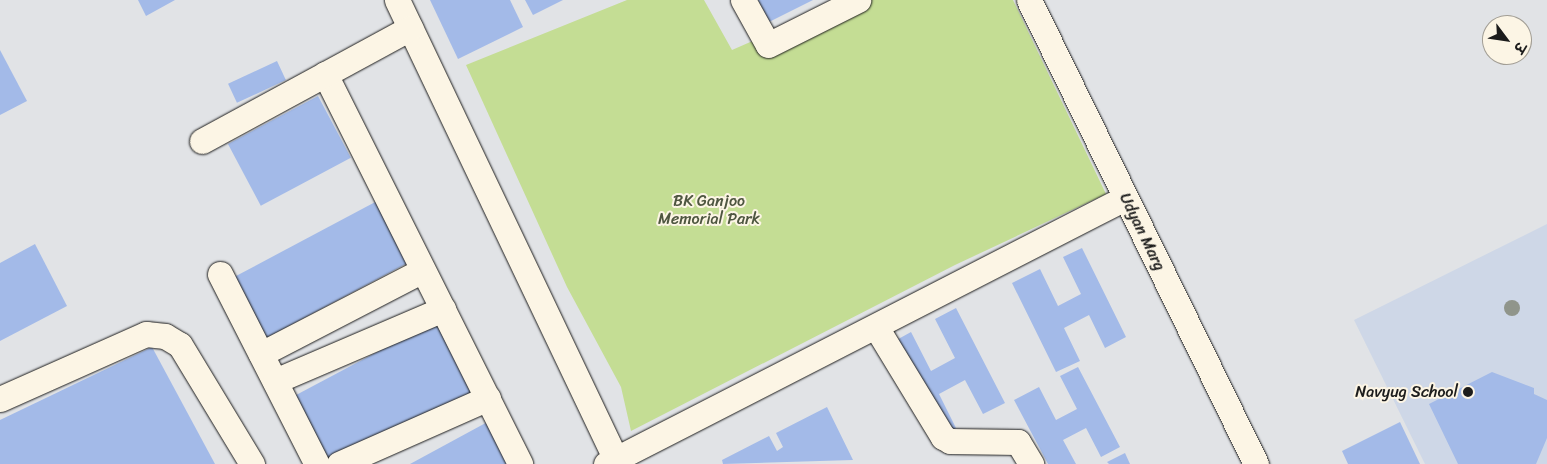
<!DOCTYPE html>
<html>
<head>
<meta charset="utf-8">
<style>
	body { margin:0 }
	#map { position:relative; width:1547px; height:464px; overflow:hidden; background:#e1e3e6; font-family:Sriracha,"Playpen Sans Deva",sans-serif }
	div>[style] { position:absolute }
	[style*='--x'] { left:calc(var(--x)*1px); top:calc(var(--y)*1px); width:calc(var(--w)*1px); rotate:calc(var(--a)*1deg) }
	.built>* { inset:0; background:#ced7e7 }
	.green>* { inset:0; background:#c4dd94 }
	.building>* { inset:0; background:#a3bae8; transform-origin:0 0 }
	.roads { filter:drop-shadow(0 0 1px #1c1c1c) drop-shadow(0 0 1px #1c1c1c) }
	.street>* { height:25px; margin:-12.5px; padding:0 12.5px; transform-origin:12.5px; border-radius:12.5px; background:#fcf5e5 }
	.trees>* { width:16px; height:16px; margin:-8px; border-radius:50%; background:#90958b }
	.dots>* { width:14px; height:14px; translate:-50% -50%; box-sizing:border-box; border:2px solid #fcf5e5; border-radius:50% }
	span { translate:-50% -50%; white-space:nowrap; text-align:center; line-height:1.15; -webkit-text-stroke:4px #fcf5e5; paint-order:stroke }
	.park-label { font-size:16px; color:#4e5640 }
	.street-label { font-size:16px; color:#1c1c1c }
	.poi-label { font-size:16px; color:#1c1c1c }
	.right { translate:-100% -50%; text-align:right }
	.north { position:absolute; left:1482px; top:15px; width:50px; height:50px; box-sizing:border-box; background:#fcf5e5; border:1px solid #a29e95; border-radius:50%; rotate:121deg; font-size:14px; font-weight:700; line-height:20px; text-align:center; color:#1c1c1c }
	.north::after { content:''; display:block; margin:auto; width:18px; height:22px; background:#1c1c1c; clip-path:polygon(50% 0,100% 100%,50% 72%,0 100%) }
</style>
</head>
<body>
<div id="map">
	<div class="built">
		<i style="clip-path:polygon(1547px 224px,1547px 464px,1425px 464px,1354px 320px)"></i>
	</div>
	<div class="green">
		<i style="clip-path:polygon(627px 0,704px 0,732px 50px,846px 0,1013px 0,1106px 194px,955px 265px,631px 431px,621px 387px,567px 287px,466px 65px)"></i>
	</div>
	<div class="building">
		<i style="clip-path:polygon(138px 0,175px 0,146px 16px)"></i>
		<i style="clip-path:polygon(430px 0,510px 0,523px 27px,458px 59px)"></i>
		<i style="clip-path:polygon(525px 0,563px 0,533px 15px)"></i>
		<i style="clip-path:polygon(758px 0,813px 0,769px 22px)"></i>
		<i style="clip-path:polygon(0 50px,27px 101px,0 115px)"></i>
		<i style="left:277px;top:61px;width:21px;height:54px;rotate:65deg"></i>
		<i style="left:318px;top:96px;width:70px;height:102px;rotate:62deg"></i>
		<i style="left:379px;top:200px;width:69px;height:170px;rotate:62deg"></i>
		<i style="clip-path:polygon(35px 244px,67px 306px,0 341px,0 263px)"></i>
		<i style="clip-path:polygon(1082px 248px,1126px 337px,1105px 348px,1089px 315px,1064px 328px,1080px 361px,1056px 372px,1012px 283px,1040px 269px,1058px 306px,1081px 294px,1063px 257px)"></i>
		<i style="clip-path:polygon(956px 308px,1005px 403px,983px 414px,965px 380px,939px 394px,956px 428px,931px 442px,882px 348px,911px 332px,931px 371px,955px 358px,935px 319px)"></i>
		<i style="left:441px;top:318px;width:80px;height:171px;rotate:62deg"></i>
		<i style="clip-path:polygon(152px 347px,215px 464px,0 464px,0 420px)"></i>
		<i style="clip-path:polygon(1078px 367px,1120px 447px,1101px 457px,1086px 428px,1063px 440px,1076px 464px,1048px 464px,1014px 400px,1039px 387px,1056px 420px,1077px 409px,1060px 376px)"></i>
		<i style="clip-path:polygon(1492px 372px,1534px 388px,1534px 394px,1547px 400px,1547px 438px,1536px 464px,1458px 464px,1429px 404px)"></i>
		<i style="clip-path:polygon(827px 407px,853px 460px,723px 464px,722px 460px,769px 436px,777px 451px,783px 447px,776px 433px)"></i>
		<i style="clip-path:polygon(493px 419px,516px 464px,410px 464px)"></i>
		<i style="clip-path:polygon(1400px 422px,1420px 464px,1348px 464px,1342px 451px)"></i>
		<i style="clip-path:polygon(1125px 453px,1130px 464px,1109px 464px,1107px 462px)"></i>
	</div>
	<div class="roads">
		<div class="street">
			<i style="--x:397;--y:0;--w:514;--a:64.53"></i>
			<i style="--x:743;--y:0;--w:51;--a:60.9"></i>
			<i style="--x:768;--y:45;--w:101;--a:-26.6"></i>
			<i style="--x:1029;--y:0;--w:517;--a:63.93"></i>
			<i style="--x:325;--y:74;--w:436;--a:63.4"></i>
			<i style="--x:202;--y:141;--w:237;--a:-28.5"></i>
			<i style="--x:220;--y:274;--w:213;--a:63"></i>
			<i style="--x:876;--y:327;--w:129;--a:58.7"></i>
			<i style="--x:943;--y:437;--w:8;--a:30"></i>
			<i style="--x:950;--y:441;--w:68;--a:0.8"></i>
			<i style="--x:1018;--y:442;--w:26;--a:59"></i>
			<i style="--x:261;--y:354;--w:182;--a:-27.4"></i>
			<i style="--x:275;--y:381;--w:183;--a:-23.2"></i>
			<i style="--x:0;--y:399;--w:160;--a:-24"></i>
			<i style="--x:146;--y:334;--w:19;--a:6"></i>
			<i style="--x:165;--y:336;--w:17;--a:31"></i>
			<i style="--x:180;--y:345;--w:139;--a:58.8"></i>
			<i style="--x:339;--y:464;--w:163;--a:-23.9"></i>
			<i style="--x:606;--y:464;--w:583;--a:-27.14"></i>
		</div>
	</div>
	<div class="trees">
		<i style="left:1512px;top:308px"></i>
	</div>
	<div class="dots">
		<i style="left:1468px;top:392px;background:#1c1c1c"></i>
	</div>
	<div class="park-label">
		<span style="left:709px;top:210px">BK Ganjoo<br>Memorial Park</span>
	</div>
	<div class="street-label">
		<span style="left:1142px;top:232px;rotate:64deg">Udyan Marg</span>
	</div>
	<div class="poi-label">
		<span class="right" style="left:1458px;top:392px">Navyug School</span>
	</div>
	<div class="north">उ</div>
</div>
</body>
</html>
